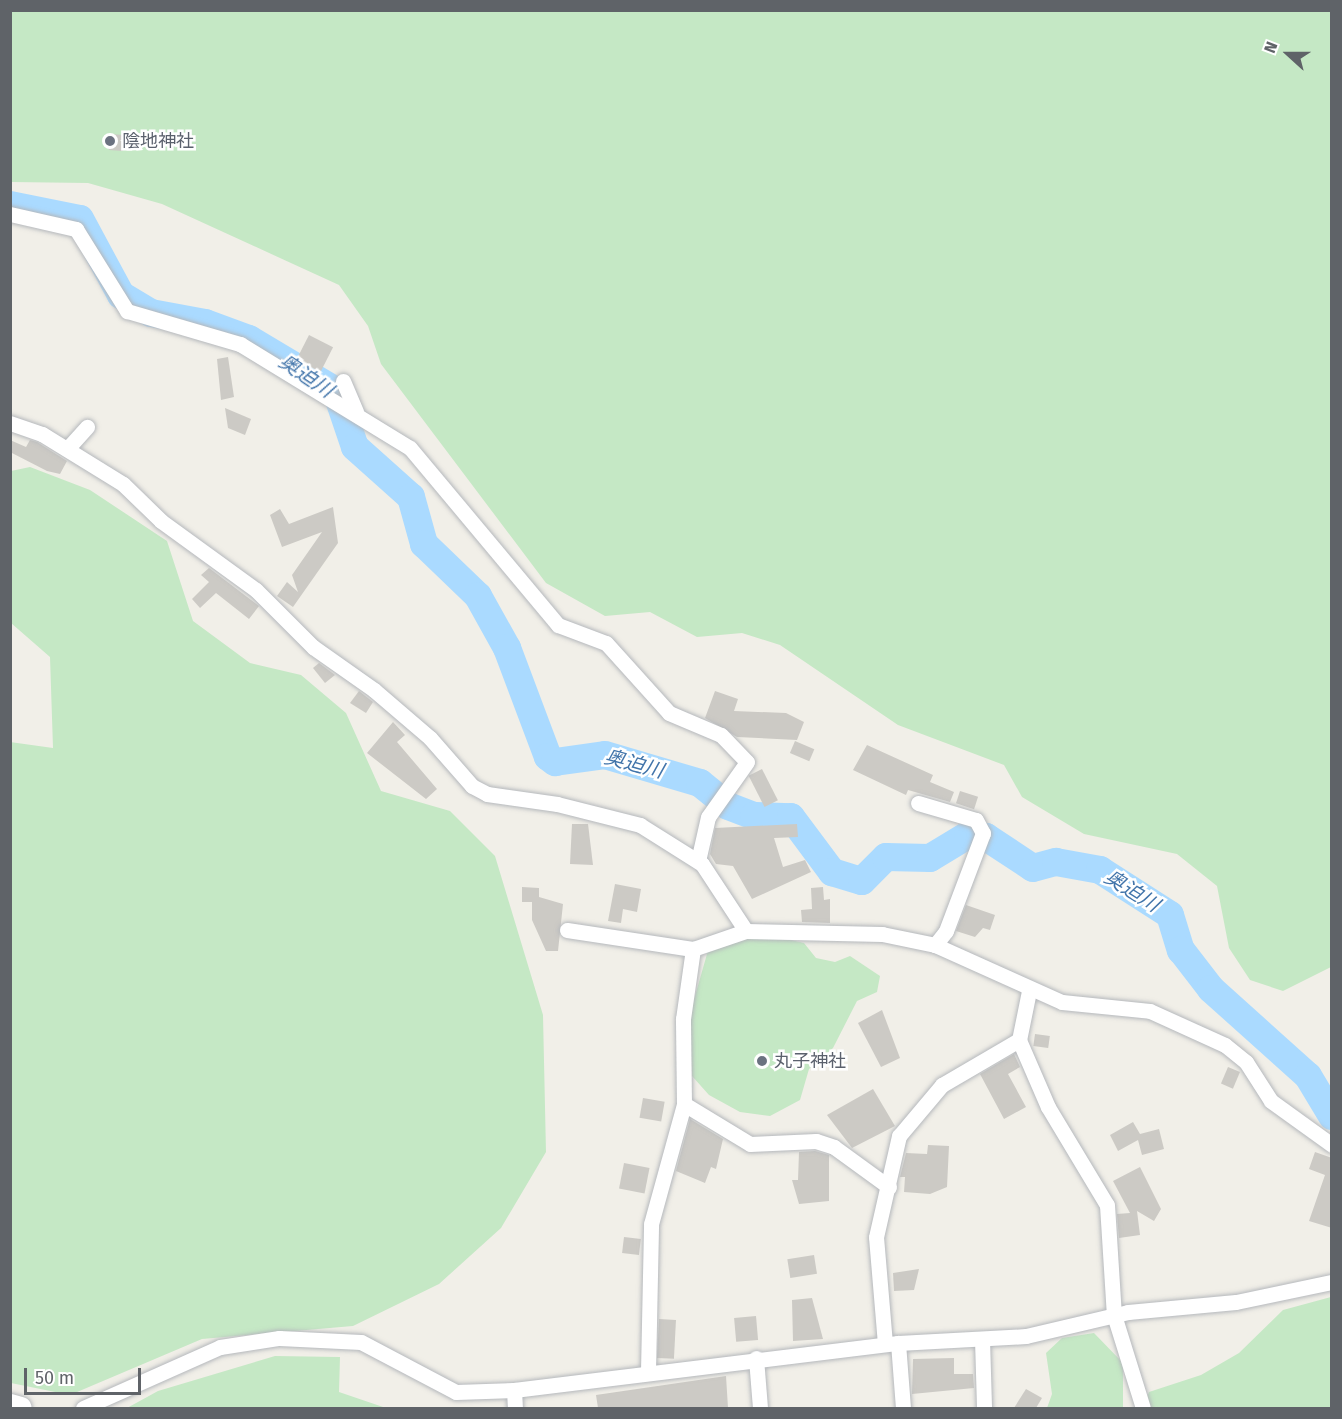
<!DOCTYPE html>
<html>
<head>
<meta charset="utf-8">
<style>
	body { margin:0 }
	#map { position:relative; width:1342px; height:1419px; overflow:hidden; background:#f1efe8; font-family:"Fira Sans","Noto Sans JP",sans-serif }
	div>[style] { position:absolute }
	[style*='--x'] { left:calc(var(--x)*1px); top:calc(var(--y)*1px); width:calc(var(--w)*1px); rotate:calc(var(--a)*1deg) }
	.green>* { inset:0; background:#c5e8c5 }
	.river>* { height:28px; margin:-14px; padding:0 14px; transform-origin:14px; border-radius:14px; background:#aadaff }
	.building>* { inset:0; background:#cccac5; transform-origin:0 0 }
	.roads { filter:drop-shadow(0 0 2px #b5b8bc) drop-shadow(0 0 2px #b5b8bc) }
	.street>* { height:15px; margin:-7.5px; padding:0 7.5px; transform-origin:7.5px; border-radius:7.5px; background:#fff }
	.secondary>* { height:22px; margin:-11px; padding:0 11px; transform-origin:11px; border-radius:11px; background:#fff }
	.dots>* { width:16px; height:16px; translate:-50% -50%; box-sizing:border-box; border:3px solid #fff; border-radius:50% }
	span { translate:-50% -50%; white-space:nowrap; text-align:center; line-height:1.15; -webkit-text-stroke:5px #fff; paint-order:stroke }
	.worship-label { font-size:18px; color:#5b616d }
	.left { translate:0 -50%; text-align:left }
	.water-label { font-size:20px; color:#4174aa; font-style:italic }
	.frame { position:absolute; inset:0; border:12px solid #5f6368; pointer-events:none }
	.north { position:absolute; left:1258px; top:24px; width:60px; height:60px; -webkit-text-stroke:4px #fff; paint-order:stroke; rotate:291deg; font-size:16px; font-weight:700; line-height:24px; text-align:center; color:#5f6368 }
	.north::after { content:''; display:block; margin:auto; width:21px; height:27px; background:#5f6368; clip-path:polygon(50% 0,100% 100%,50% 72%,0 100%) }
	.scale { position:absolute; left:24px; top:1368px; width:117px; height:27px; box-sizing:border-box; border:3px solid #5f6368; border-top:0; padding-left:8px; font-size:18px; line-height:21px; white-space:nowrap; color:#5f6368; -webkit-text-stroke:4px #fff; paint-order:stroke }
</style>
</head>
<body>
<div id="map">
	<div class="green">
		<i style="clip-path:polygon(11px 11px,1331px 11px,1331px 967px,1283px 991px,1250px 980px,1229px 948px,1217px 886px,1177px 854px,1084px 834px,1022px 797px,1004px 765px,898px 725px,780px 645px,742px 633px,697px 637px,650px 612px,605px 616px,546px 583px,381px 364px,368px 326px,339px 285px,162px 204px,88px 183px,11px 182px)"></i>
		<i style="clip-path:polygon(30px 467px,90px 490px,167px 541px,193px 621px,250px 663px,301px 675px,346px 713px,381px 791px,450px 811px,495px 856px,543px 1015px,546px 1152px,501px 1228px,439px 1284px,353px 1326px,202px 1339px,70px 1395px,11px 1383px,10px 742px,53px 748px,50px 657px,11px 623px,11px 471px)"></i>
		<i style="clip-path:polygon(772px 936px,804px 943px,816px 958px,835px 962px,850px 956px,880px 976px,877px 992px,857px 1001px,833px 1048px,809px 1069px,800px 1100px,770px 1116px,740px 1112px,709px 1095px,692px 1076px,689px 1017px,709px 947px,722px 940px)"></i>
		<i style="clip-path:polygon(1331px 1297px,1331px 1408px,1143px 1408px,1149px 1392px,1201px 1375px,1239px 1353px,1283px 1310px)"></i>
		<i style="clip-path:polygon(1094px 1333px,1123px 1363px,1123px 1408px,1047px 1408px,1052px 1394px,1046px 1353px,1062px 1338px)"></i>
		<i style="clip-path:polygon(275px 1356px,340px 1357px,339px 1392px,386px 1408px,127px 1408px,158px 1391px)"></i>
	</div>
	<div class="river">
		<i style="--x:10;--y:205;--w:71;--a:11.3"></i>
		<i style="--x:80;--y:219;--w:86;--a:61.7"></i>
		<i style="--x:121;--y:295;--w:35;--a:31"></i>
		<i style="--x:151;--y:313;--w:55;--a:10.5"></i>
		<i style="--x:205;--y:323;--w:47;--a:20"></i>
		<i style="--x:249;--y:339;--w:101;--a:30.9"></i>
		<i style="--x:336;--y:391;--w:59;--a:71.3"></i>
		<i style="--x:355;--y:447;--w:75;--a:41.8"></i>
		<i style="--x:411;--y:497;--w:49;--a:74.5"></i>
		<i style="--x:424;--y:544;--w:75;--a:43.9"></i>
		<i style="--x:478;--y:596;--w:60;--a:60.9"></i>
		<i style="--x:507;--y:648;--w:116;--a:69.4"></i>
		<i style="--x:548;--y:757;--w:9;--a:36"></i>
		<i style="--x:555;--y:762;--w:50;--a:-8"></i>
		<i style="--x:605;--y:755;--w:99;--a:16.4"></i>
		<i style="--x:700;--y:783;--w:36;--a:39"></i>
		<i style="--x:728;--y:806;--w:28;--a:21"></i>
		<i style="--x:754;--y:816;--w:37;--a:2"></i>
		<i style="--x:791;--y:817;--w:69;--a:53.3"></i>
		<i style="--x:832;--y:872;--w:31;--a:17"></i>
		<i style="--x:862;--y:881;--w:34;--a:-45"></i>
		<i style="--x:886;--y:857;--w:44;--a:1.3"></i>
		<i style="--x:930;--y:858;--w:44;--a:-31.2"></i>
		<i style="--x:968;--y:835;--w:18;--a:6"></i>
		<i style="--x:986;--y:837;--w:56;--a:33.4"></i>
		<i style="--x:1033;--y:868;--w:24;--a:-15"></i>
		<i style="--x:1056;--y:862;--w:45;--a:10.3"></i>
		<i style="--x:1100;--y:870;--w:83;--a:32.7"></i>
		<i style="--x:1170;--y:915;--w:37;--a:73"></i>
		<i style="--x:1181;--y:950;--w:49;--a:52.4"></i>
		<i style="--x:1211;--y:989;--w:130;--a:41.9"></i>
		<i style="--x:1308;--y:1076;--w:47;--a:59"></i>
	</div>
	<div class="building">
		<i style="left:110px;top:134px;width:14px;height:16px;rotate:4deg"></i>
		<i style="left:309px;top:335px;width:27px;height:28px;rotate:27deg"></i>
		<i style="clip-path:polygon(228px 357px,234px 397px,221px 400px,217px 359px)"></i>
		<i style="clip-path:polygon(225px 408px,251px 419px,245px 435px,228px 428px)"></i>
		<i style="clip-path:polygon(10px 440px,26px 447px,30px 440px,37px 442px,67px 461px,60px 474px,47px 471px,10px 452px)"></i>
		<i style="clip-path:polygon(333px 507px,338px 543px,293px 607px,277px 596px,287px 582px,298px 592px,292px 575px,322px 532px,282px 547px,270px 515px,280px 509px,289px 524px)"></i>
		<i style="clip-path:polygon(209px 568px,259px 606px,249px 619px,216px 593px,200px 608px,192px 599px,209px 582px,201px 575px)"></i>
		<i style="clip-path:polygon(319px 663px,335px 675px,325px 683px,313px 668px)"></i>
		<i style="clip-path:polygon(359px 691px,373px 702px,366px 713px,350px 703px)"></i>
		<i style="clip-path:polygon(715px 691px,738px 699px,734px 711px,786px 713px,804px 722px,797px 740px,737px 737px,705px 718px)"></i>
		<i style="clip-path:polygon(393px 722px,405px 735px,397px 742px,437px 789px,426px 799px,367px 753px)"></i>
		<i style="left:795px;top:741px;width:21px;height:13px;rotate:23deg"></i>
		<i style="clip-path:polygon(867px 745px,933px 775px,930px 782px,954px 792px,950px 802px,908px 790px,906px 795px,853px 770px)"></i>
		<i style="left:762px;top:769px;width:35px;height:15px;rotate:63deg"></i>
		<i style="left:960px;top:791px;width:19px;height:13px;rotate:18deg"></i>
		<i style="clip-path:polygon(572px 824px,588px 824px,593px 865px,570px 864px)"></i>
		<i style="clip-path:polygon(797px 824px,798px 837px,774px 838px,783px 867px,805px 860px,811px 872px,752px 899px,733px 866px,716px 864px,710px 854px,715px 828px)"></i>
		<i style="clip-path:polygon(615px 884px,641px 889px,637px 912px,623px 909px,621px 923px,608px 921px)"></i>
		<i style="clip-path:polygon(522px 887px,539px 888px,539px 897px,563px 904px,558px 951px,546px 951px,532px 920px,532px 902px,522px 902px)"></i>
		<i style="clip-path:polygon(823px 887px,824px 900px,830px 899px,830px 923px,802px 922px,801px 910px,812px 909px,811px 888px)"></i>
		<i style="clip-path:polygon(966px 905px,995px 915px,990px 930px,983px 928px,975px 937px,956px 931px)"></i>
		<i style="clip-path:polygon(882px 1010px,900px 1058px,881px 1067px,858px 1023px)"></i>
		<i style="left:1035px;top:1034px;width:15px;height:12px;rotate:8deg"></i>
		<i style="clip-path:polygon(1014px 1054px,1020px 1067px,1008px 1074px,1026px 1107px,1004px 1119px,980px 1074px)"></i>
		<i style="left:1228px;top:1067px;width:13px;height:18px;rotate:23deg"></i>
		<i style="clip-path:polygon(873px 1089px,895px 1126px,852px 1148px,827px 1115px)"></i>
		<i style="left:643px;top:1098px;width:22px;height:20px;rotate:10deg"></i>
		<i style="clip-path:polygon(690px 1119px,723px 1139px,716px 1169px,711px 1167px,705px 1183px,676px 1171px)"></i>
		<i style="clip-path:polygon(1133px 1122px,1140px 1134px,1159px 1129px,1164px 1149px,1142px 1155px,1138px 1140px,1118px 1151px,1110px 1135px)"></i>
		<i style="clip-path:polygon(928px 1145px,949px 1146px,947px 1187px,930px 1194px,904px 1192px,905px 1177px,900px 1177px,906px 1153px,927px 1154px)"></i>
		<i style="clip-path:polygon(815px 1151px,829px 1155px,829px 1201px,799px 1204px,792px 1180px,798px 1180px,799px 1152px)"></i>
		<i style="clip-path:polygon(1315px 1152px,1332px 1158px,1332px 1228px,1309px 1221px,1325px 1175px,1309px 1169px)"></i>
		<i style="left:624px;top:1163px;width:26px;height:26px;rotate:11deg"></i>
		<i style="clip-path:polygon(1140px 1167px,1161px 1209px,1154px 1221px,1137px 1211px,1140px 1235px,1119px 1238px,1117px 1214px,1130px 1213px,1113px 1181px)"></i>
		<i style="left:624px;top:1237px;width:17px;height:16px;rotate:7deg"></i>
		<i style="left:814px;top:1255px;width:19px;height:27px;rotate:81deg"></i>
		<i style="clip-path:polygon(919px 1269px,914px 1290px,894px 1291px,893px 1273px)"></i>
		<i style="clip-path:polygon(812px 1298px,823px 1339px,793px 1341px,792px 1300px)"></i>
		<i style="left:756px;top:1316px;width:24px;height:22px;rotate:85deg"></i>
		<i style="left:659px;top:1319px;width:17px;height:39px;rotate:3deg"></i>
		<i style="clip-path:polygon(954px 1358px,954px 1374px,973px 1374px,974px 1388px,912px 1394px,913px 1359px)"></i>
		<i style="clip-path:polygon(726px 1376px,728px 1408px,598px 1408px,596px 1395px)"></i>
		<i style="clip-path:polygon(1026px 1389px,1042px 1398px,1036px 1408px,1014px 1408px)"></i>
	</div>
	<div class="roads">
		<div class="street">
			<i style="--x:10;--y:214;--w:68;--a:12.8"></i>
			<i style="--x:76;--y:229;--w:97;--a:58.1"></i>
			<i style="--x:127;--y:311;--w:118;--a:16.3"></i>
			<i style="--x:240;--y:344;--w:199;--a:31.5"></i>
			<i style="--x:410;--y:448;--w:231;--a:50.1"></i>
			<i style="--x:558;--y:625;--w:51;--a:20.6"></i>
			<i style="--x:606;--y:643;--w:94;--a:48"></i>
			<i style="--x:669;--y:713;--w:56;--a:22.9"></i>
			<i style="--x:721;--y:735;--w:37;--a:46"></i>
			<i style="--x:747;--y:762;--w:67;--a:125.3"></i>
			<i style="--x:708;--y:817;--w:45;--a:102.8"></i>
			<i style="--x:343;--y:381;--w:34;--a:67"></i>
			<i style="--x:10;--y:423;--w:34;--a:19"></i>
			<i style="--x:42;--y:434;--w:95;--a:31.7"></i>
			<i style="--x:123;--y:484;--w:53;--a:44.2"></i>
			<i style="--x:161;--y:521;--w:117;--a:36"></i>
			<i style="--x:256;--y:590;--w:81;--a:45"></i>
			<i style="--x:313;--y:647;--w:75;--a:35.2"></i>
			<i style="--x:374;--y:690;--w:74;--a:40.6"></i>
			<i style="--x:430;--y:738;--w:64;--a:48.8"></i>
			<i style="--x:472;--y:786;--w:17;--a:28"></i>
			<i style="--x:487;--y:794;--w:71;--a:8.1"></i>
			<i style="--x:557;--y:804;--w:86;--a:14.2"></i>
			<i style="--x:640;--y:825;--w:73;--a:32.2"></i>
			<i style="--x:702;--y:864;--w:80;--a:56.7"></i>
			<i style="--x:67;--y:449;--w:30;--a:-48"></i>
			<i style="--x:918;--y:803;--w:60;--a:16.3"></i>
			<i style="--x:976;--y:820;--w:15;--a:62"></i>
			<i style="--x:983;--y:833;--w:105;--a:110.7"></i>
			<i style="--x:946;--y:931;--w:18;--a:128"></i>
			<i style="--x:567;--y:930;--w:127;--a:8.6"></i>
			<i style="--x:1029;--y:991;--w:50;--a:101.5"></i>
			<i style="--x:1019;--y:1040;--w:73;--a:66.6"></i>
			<i style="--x:1048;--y:1107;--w:114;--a:59"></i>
			<i style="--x:1107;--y:1205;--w:110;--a:86.4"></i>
			<i style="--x:1114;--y:1315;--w:97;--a:72.7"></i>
			<i style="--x:684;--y:1104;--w:77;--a:31.2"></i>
			<i style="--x:750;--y:1144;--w:66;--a:-2.6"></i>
			<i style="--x:816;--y:1141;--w:19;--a:18"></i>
			<i style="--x:834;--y:1147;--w:68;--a:36"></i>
			<i style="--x:982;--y:1339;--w:69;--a:88.3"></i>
			<i style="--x:898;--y:1343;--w:65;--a:85.6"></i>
			<i style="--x:885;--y:1344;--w:107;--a:-94.8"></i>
			<i style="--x:876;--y:1237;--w:104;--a:-77.2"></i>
			<i style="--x:899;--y:1136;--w:67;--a:-49.9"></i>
			<i style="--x:942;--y:1085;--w:89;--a:-30.3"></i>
			<i style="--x:756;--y:1358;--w:50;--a:85.4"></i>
			<i style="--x:648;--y:1371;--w:147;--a:-88.8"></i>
			<i style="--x:651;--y:1224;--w:124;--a:-74.6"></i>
			<i style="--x:684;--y:1104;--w:85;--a:-90.7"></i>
			<i style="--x:683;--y:1019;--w:71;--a:-81.9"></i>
			<i style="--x:693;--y:949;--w:56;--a:-18.8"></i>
			<i style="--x:746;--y:931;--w:136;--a:1.3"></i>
			<i style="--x:882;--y:934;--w:54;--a:11.7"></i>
			<i style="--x:935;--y:945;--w:139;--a:24.2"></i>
			<i style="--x:1062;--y:1002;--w:88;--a:5.8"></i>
			<i style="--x:1150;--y:1011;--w:82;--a:24.4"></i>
			<i style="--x:1225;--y:1045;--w:27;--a:39"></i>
			<i style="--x:1246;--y:1062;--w:46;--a:57.3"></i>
			<i style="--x:1271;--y:1101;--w:75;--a:35.8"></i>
			<i style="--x:514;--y:1390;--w:18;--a:87"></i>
			<i style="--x:83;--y:1408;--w:150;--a:-24"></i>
			<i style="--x:220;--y:1347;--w:60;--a:-8.7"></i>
			<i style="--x:279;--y:1338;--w:82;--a:2.8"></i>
			<i style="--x:361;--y:1342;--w:107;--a:27.8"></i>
			<i style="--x:456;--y:1392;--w:58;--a:-2"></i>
			<i style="--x:514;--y:1390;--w:387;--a:-7"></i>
			<i style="--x:898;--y:1343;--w:128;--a:-3.1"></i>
			<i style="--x:1026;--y:1336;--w:105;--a:-13.2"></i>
			<i style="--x:1128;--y:1312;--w:108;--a:-5.3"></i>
			<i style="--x:1236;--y:1302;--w:98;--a:-11.8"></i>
		</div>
		<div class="secondary">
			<i style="--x:10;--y:1405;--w:11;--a:15"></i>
		</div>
	</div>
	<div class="dots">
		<i style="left:110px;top:141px;background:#6b7280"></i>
		<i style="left:762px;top:1061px;background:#6b7280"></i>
	</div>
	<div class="worship-label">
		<span class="left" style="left:122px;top:141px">陰地神社</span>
		<span class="left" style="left:774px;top:1061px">丸子神社</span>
	</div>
	<div class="water-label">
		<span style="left:306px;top:376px;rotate:34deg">奥迫川</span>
		<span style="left:634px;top:764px;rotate:15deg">奥迫川</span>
		<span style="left:1132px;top:891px;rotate:32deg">奥迫川</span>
	</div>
	<div class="frame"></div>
	<div class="north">N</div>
	<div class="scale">50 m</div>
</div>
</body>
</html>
